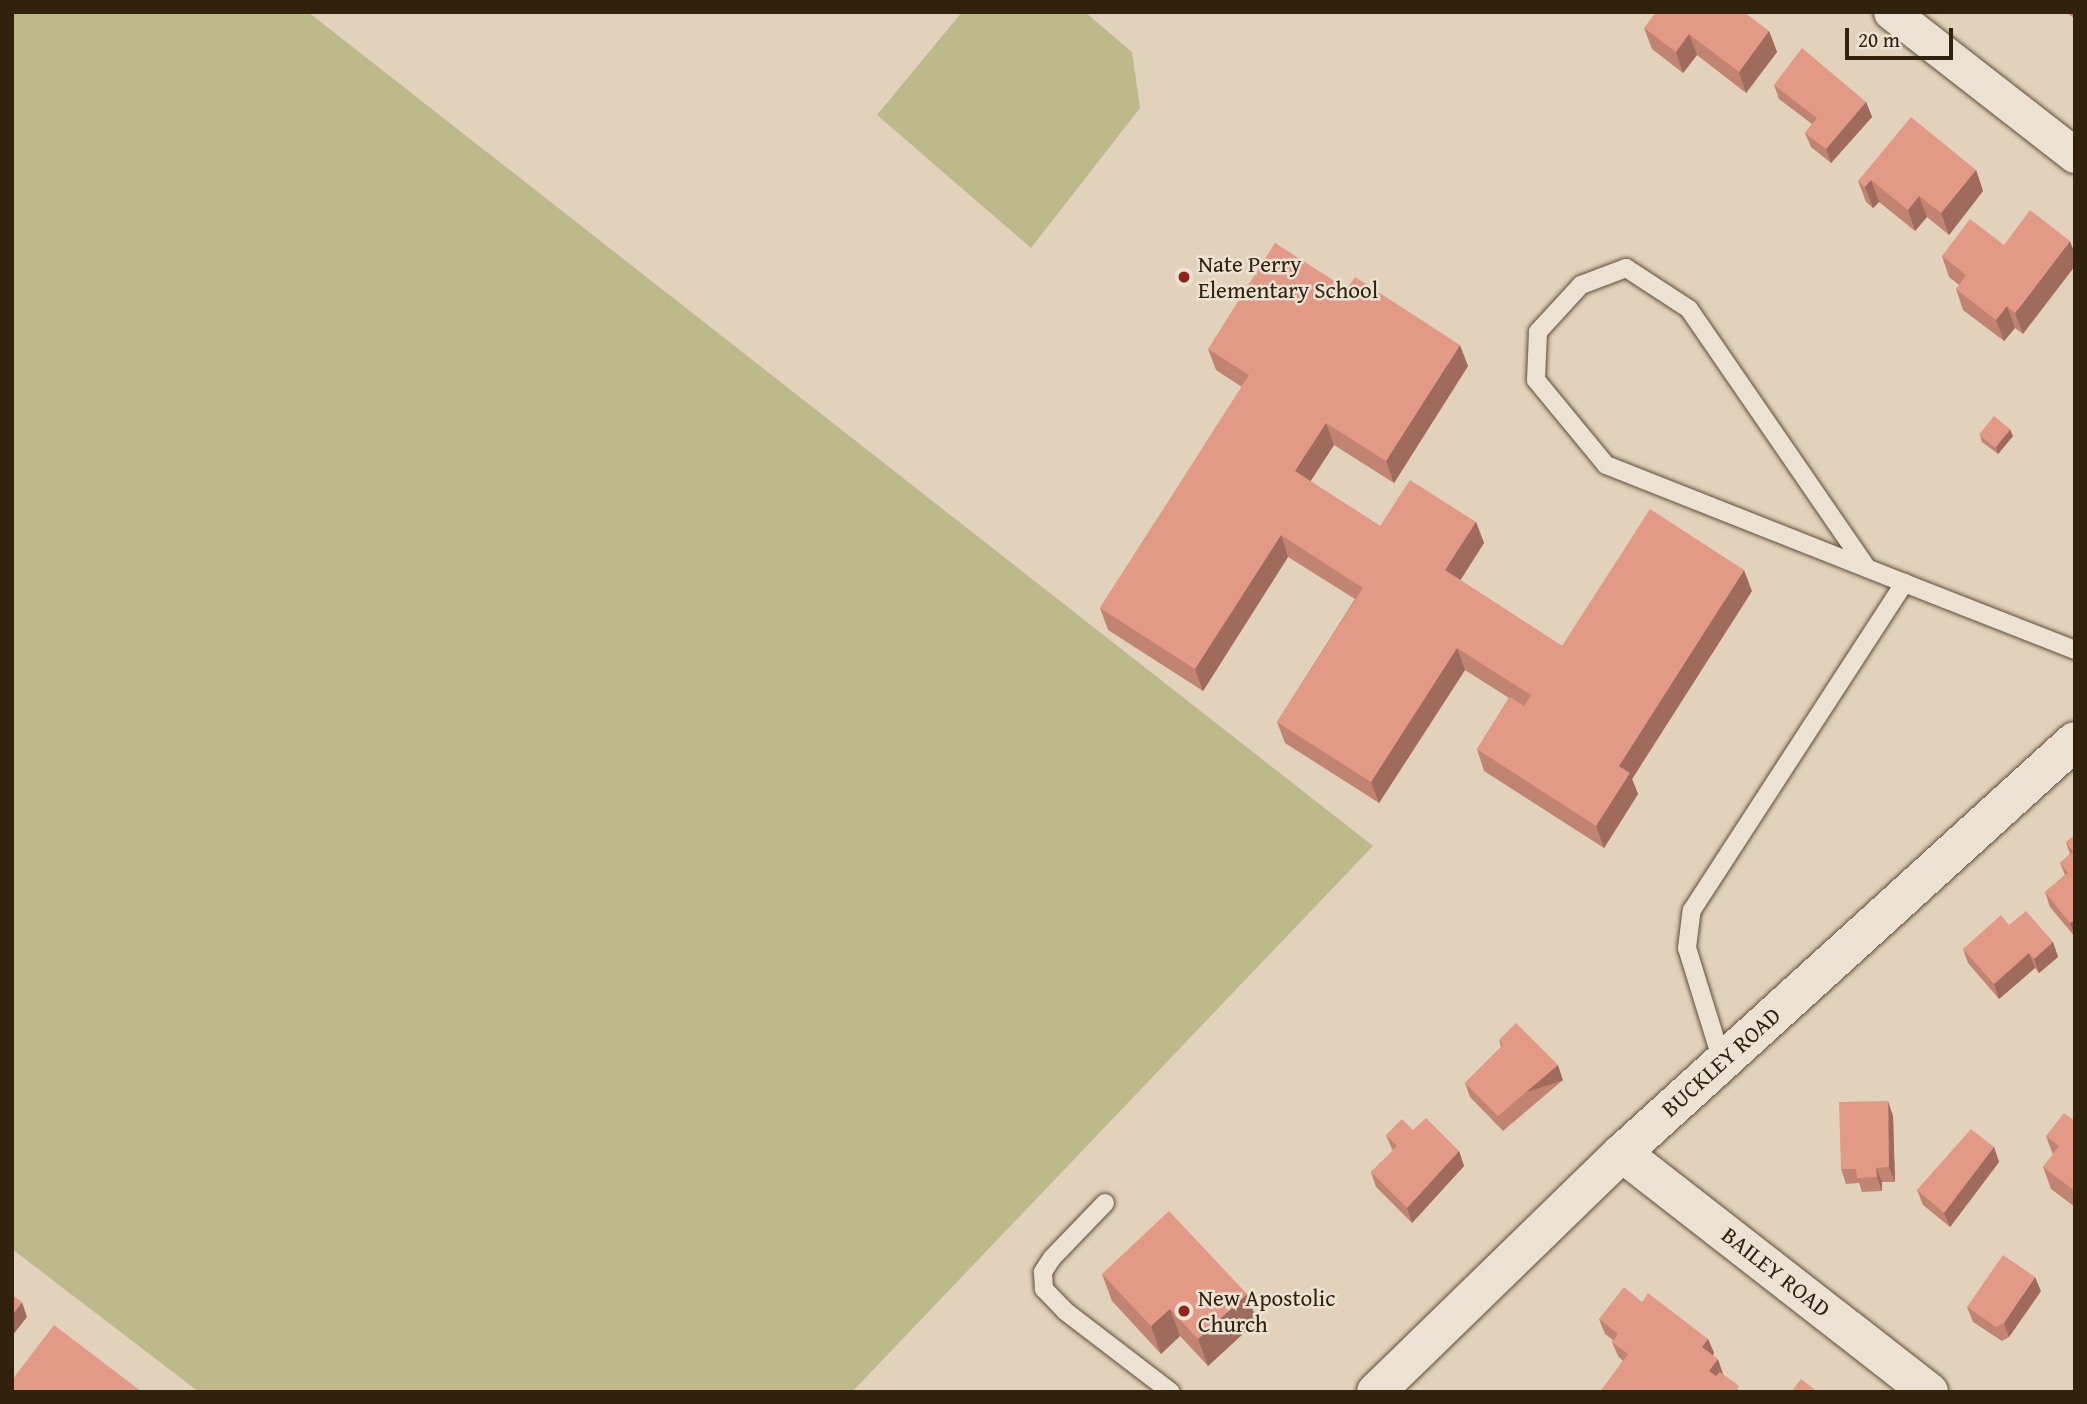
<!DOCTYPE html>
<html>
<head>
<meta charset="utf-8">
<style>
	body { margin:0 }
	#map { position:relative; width:2087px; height:1404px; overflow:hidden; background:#e2d2bb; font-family:"Gentium Book Plus",serif }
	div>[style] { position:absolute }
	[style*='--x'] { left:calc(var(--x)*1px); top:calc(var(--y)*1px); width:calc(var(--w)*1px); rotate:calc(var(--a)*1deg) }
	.green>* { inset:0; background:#bcb98b }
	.roads { filter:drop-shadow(0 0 2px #5d4e39) drop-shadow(0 0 2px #5d4e39) }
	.service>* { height:18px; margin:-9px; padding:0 9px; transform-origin:9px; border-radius:9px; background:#ece2d3 }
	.minor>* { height:35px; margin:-17.5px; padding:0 17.5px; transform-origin:17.5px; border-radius:17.5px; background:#ece2d3 }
	.tertiary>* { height:38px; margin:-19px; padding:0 19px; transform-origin:19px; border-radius:19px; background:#ece2d3 }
	.wall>* { inset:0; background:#c28472 }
	.shaded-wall>* { inset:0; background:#9e6b5d; transform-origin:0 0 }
	.building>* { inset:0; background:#e29985; transform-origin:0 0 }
	.dots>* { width:19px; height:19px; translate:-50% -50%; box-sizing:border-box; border:4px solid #ece2d3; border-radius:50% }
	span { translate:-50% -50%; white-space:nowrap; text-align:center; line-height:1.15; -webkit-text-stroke:5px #ece2d3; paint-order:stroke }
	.poi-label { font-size:23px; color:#31220e }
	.left { translate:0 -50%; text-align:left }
	.street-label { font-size:23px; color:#31220e }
	.frame { position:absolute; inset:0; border:14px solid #31220e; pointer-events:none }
	.scale { position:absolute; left:1845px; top:28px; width:108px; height:32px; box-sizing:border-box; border:4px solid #31220e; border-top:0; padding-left:9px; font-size:21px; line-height:24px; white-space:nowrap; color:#31220e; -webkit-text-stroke:5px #ece2d3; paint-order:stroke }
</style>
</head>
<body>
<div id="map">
	<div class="green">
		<i style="clip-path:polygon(12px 12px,308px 12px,1373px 846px,852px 1392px,199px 1392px,12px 1249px)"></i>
		<i style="clip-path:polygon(962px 12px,1085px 12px,1132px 52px,1140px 108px,1031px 248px,877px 115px)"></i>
	</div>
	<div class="roads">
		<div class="service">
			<i style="--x:1867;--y:568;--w:314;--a:-124.5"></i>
			<i style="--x:1689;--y:309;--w:75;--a:-146.9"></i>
			<i style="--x:1626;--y:268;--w:48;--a:159.3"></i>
			<i style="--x:1581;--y:285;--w:64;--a:132.5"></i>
			<i style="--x:1538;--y:332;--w:48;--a:92.4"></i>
			<i style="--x:1536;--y:380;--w:110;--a:50.5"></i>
			<i style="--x:1606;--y:465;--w:321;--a:21.6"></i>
			<i style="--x:1904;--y:583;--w:184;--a:21.4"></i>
			<i style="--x:1722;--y:1061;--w:118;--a:-107.2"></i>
			<i style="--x:1687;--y:948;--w:38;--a:-83"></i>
			<i style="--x:1692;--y:910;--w:390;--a:-57"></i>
			<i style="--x:1105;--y:1203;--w:76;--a:133.9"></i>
			<i style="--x:1052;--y:1258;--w:17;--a:123"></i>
			<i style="--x:1043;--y:1272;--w:17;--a:87"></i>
			<i style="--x:1044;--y:1289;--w:30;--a:46"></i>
			<i style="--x:1065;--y:1311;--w:133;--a:37.4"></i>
		</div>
		<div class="minor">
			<i style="--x:1891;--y:12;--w:233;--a:37.9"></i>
		</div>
		<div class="tertiary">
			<i style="--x:1622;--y:1153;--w:389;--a:37.9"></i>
			<i style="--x:1376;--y:1392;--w:343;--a:-44.2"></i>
			<i style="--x:1622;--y:1153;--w:612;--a:-42.29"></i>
		</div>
	</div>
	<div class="wall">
		<i style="clip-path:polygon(2066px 12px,2075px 12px,2075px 19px)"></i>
		<i style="clip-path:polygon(1644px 28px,1769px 31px,1777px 52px,1746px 93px,1697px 55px,1683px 73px,1652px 49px)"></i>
		<i style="clip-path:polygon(1774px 85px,1866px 102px,1872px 117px,1831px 163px,1811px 147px,1805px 133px,1812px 124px,1779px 99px)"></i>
		<i style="clip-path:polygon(1976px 170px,1983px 191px,1949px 235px,1927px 217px,1915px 231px,1879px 202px,1873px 208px,1866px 202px,1858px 181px)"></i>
		<i style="clip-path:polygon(2004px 245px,2023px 334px,2015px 328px,2004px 341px,1963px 310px,1956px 289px,1959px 285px,1949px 277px,1942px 256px)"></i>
		<i style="clip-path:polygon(1208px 349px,1468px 366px,1394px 483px,1334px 445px,1310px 481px,1380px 526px,1476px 522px,1484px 543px,1460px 580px,1562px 646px,1752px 591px,1632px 779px,1638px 794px,1604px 848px,1484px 771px,1477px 749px,1509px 698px,1465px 670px,1379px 803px,1285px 743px,1277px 722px,1355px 599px,1288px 557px,1203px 691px,1108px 630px,1100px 608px,1242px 387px,1216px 370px)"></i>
		<i style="clip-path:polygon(1980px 435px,2013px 436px,1998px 454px,1982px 442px)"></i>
		<i style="clip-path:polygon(2075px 835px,2075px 937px,2050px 907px,2045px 892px,2065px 875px,2060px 863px,2070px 854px,2066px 842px)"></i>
		<i style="clip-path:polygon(2009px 925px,2053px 942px,2058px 957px,2039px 973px,2035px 968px,1999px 999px,1968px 963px,1963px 949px)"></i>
		<i style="clip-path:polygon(1499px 1040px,1563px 1080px,1503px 1131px,1470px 1097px,1465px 1083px,1501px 1047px)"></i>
		<i style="clip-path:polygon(1893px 1116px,1895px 1182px,1882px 1182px,1882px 1191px,1862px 1192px,1859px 1183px,1846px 1184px,1841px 1169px)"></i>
		<i style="clip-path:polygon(2075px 1121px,2075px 1207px,2051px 1189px,2043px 1167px,2053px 1155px,2046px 1136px)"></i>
		<i style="clip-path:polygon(1413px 1130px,1459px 1151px,1464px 1166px,1412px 1223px,1376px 1187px,1371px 1172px,1393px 1151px,1386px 1135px)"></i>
		<i style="clip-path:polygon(1994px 1147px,1999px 1162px,1950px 1227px,1923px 1205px,1917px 1190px)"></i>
		<i style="clip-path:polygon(1102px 1274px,1257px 1321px,1208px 1366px,1180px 1336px,1161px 1354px,1112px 1301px)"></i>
		<i style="clip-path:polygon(2041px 1291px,2009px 1337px,2002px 1341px,1973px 1322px,1967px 1307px)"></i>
		<i style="clip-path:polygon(1642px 1302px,1708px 1339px,1714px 1353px,1713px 1355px,1723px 1374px,1740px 1392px,1600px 1392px,1623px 1361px,1618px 1356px,1612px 1342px,1613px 1340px,1605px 1334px,1599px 1319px)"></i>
	</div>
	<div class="shaded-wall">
		<i style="clip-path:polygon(1769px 31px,1777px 52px,1746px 93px,1739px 72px)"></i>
		<i style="clip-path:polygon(1689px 34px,1697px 55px,1683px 73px,1676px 52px)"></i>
		<i style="clip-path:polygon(1866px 102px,1872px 117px,1831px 163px,1826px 149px)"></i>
		<i style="clip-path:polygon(1976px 170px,1983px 191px,1949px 235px,1941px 213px)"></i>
		<i style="clip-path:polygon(1871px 180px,1879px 202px,1873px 208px,1865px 187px)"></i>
		<i style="clip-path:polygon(1919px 196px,1927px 217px,1915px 231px,1908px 210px)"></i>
		<i style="clip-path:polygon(2070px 241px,2075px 254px,2075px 266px,2023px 334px,2015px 313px)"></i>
		<i style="clip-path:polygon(2007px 306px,2015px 328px,2004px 341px,1996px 320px)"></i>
		<i style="clip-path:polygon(1460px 345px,1468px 366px,1394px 483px,1386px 461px)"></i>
		<i style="clip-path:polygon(1326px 423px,1334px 445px,1303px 493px,1295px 471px)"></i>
		<i style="clip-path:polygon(2010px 429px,2013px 436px,1998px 454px,1996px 447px)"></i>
		<i style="clip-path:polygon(1476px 522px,1484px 543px,1453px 592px,1445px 570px)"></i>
		<i style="clip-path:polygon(1281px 535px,1288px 557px,1203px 691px,1195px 669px)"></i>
		<i style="clip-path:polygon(1744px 570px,1752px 591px,1632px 779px,1638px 794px,1604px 848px,1596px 826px,1619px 766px)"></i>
		<i style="clip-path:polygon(1457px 648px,1465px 670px,1379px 803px,1371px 782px)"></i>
		<i style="clip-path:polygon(2075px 920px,2075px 936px,2070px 923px)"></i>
		<i style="clip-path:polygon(2053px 942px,2058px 957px,2039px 973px,2034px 959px)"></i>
		<i style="clip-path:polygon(2029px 953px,2035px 968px,1999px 999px,1994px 984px)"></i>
		<i style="left:1558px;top:1065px;width:16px;height:79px;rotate:72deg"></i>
		<i style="clip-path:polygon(1888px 1101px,1893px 1116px,1895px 1182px,1889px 1167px)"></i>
		<i style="clip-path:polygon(1994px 1147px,1999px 1162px,1950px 1227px,1944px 1213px)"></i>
		<i style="clip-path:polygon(1459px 1151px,1464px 1166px,1412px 1223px,1407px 1208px)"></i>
		<i style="clip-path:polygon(1876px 1168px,1882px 1182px,1882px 1191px,1877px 1177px)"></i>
		<i style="clip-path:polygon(2035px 1277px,2041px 1291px,2009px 1337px,2004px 1323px)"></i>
		<i style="clip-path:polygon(1247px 1294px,1257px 1321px,1208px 1366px,1198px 1339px)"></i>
		<i style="clip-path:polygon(22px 1302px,27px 1317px,12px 1336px,12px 1315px)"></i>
		<i style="clip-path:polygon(1170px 1309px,1180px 1336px,1161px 1354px,1151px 1326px)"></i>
		<i style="clip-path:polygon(1708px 1339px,1714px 1353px,1708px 1362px,1702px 1347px)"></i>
		<i style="clip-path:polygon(1718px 1359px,1723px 1374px,1714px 1386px,1709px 1371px)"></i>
	</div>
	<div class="building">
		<i style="clip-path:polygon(1656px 12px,1744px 12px,1769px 31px,1739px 72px,1689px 34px,1676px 52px,1644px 28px)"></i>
		<i style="clip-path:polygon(1802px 48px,1866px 102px,1826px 149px,1805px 133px,1817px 118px,1774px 85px)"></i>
		<i style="clip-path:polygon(1911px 117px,1976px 170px,1941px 213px,1919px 196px,1908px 210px,1871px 180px,1865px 187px,1858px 181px)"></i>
		<i style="clip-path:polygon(2030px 210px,2070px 241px,2015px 313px,2007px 306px,1996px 320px,1956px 289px,1966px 275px,1942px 256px,1970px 219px,2004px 245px)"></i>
		<i style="clip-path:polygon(1275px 243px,1347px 289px,1355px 277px,1460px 345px,1386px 461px,1326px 423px,1295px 471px,1380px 526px,1410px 480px,1476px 522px,1445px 570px,1562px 646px,1650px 509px,1744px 570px,1619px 766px,1630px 773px,1596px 826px,1477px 749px,1510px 697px,1524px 706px,1531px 695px,1457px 648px,1371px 782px,1277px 722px,1363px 588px,1281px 535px,1195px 669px,1100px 608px,1249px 375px,1208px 349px)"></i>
		<i style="left:1994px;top:416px;width:21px;height:24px;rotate:39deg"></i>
		<i style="clip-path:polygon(2075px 835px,2075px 920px,2070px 923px,2045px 892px,2068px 873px,2060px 863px,2073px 852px,2066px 842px)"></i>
		<i style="clip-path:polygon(2026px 911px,2053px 942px,2034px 959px,2029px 953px,1994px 984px,1963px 949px,2001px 915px,2009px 925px)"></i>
		<i style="clip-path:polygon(1516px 1023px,1558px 1065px,1498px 1116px,1465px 1083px,1503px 1045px,1499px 1040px)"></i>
		<i style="clip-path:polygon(1888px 1101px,1889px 1167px,1876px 1168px,1877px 1177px,1857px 1178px,1856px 1169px,1841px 1169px,1839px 1102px)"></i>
		<i style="clip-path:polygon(2064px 1113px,2075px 1121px,2075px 1191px,2043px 1167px,2059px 1146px,2046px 1136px)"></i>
		<i style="clip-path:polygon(1426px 1118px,1459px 1151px,1407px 1208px,1371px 1172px,1397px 1146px,1386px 1135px,1402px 1119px,1413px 1130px)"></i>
		<i style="clip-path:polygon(1971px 1129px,1994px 1147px,1944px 1213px,1917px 1190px)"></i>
		<i style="clip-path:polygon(1169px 1211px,1247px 1294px,1198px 1339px,1170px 1309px,1151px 1326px,1102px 1274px)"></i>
		<i style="clip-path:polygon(2003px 1255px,2035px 1277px,2004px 1323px,1996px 1327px,1967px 1307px)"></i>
		<i style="clip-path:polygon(1624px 1287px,1642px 1302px,1648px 1293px,1708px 1339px,1702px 1347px,1718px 1359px,1709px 1371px,1716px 1376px,1720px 1372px,1739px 1386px,1735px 1392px,1678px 1392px,1676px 1390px,1674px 1392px,1600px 1392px,1628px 1354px,1612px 1342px,1618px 1334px,1599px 1319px)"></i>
		<i style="clip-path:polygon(12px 1295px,22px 1302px,12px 1315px)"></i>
		<i style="clip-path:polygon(54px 1325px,142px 1392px,12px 1392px,12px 1380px)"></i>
		<i style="clip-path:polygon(1801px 1379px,1818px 1392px,1791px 1392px)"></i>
	</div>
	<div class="dots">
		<i style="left:1184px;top:277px;background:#8f2418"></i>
		<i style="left:1184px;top:1311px;background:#8f2418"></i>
	</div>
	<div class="poi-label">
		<span class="left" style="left:1198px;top:277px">Nate Perry<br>Elementary School</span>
		<span class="left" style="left:1198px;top:1311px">New Apostolic<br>Church</span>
	</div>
	<div class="street-label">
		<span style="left:1721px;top:1062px;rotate:-42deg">BUCKLEY ROAD</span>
		<span style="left:1776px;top:1272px;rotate:38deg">BAILEY ROAD</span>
	</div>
	<div class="frame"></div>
	<div class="scale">20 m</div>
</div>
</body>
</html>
